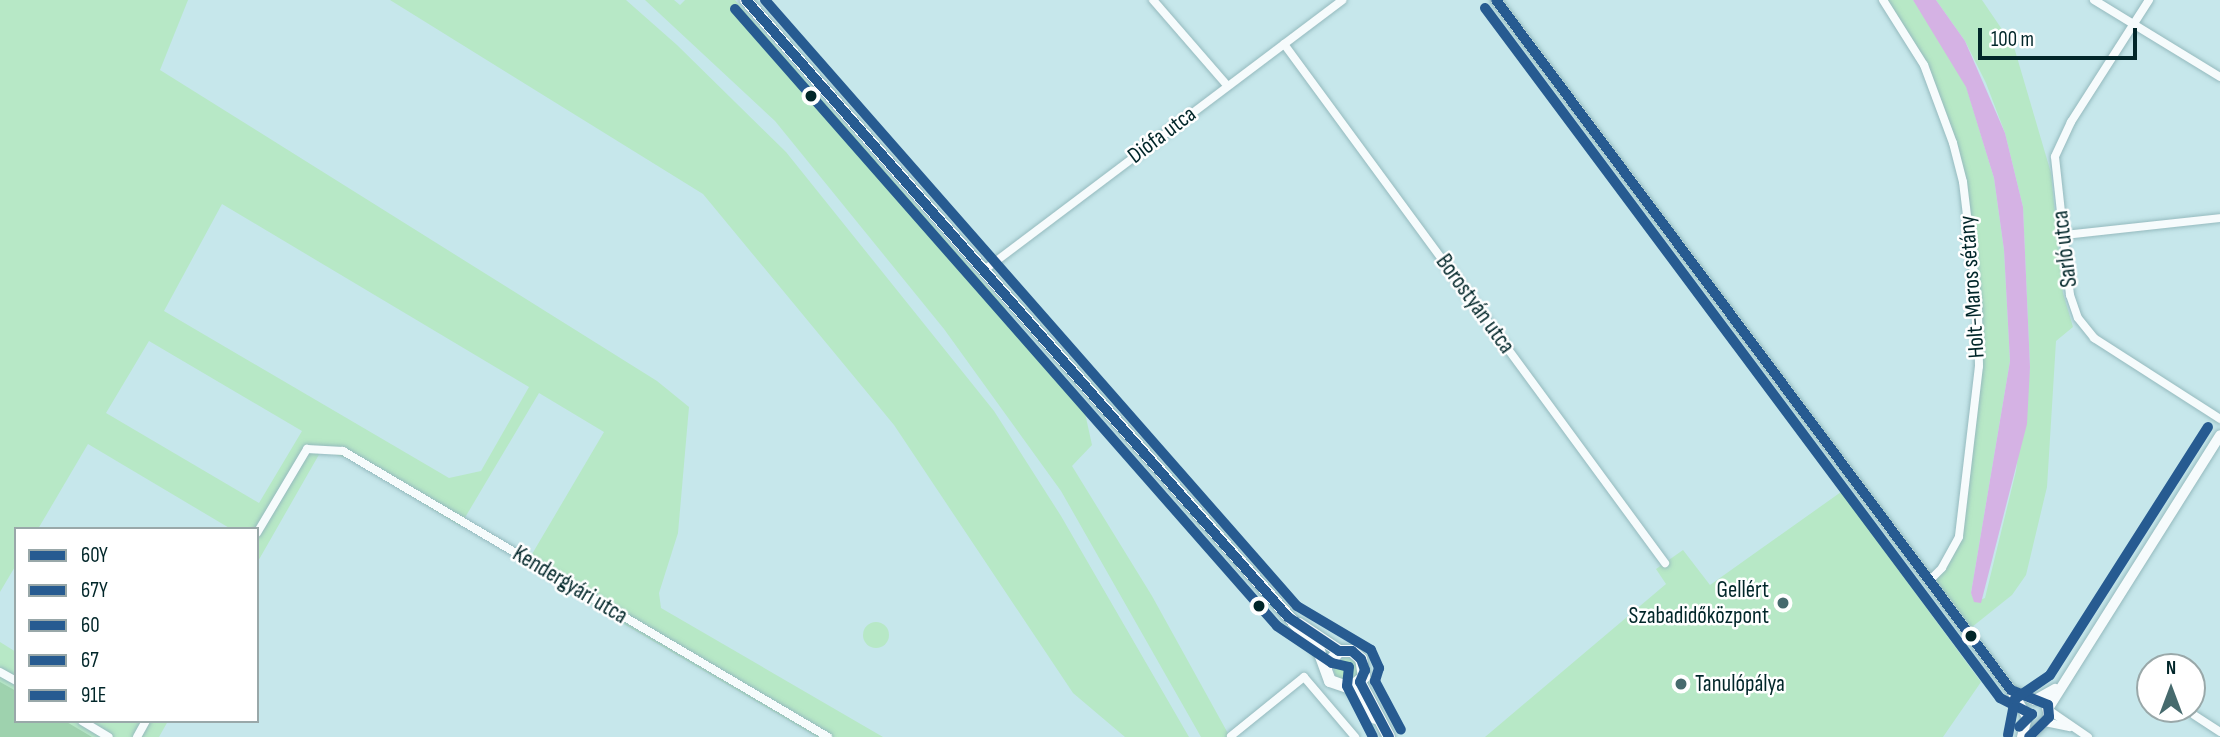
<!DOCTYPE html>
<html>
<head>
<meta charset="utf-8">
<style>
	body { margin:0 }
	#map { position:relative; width:2220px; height:737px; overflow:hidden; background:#c6e7eb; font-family:"Sofia Sans Condensed",sans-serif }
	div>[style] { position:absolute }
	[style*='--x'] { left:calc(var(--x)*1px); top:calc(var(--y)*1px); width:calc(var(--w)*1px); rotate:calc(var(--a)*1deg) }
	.green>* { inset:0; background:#b7e8c6 }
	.round { border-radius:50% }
	.forest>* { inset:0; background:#9ed2ae }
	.water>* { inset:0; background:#d5b2e4 }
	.roads { filter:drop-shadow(0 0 2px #95babe) drop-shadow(0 0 2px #95babe) }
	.minor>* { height:8px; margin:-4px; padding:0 4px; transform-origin:4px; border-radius:4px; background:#f6fbfc }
	.tertiary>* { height:10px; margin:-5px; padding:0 5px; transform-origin:5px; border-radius:5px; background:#f6fbfc }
	.primary>* { height:12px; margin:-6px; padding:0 6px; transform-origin:6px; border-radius:6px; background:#f6fbfc }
	.bus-1>* { height:10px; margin:-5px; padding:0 5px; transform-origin:5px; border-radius:5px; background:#275b91 }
	.bus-2>* { height:10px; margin:-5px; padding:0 5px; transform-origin:5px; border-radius:5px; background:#275b91 }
	.bus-3>* { height:10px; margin:-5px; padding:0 5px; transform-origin:5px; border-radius:5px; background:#275b91 }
	.bus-4>* { height:10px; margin:-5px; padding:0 5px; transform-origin:5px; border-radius:5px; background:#275b91 }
	.bus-5>* { height:10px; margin:-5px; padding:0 5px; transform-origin:5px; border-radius:5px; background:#275b91 }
	.dots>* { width:19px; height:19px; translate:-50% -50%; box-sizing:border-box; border:4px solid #fff; border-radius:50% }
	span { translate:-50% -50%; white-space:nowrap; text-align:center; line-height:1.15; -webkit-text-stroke:5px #fff; paint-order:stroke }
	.street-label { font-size:23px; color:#012629 }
	.poi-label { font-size:23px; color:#012629 }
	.right { translate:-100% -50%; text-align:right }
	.left { translate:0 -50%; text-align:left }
	.legend { position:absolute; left:14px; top:527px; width:245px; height:196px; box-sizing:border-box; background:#fff; border:2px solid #99a8a9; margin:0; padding:9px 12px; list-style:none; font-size:21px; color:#012629 }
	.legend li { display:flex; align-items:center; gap:14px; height:35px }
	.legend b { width:35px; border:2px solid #99a8a9 }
	.north { position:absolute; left:2136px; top:653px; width:70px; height:70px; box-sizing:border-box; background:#fff; border:2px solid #99a8a9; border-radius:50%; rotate:0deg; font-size:19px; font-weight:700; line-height:28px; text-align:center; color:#012629 }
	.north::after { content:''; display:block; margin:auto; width:24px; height:32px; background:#466a6d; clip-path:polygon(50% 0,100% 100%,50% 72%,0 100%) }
	.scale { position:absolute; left:1978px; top:28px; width:159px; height:32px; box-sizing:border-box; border:4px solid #012629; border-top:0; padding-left:9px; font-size:21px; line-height:24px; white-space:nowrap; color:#012629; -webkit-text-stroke:5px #fff; paint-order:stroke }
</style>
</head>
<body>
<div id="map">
	<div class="green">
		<i style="clip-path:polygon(evenodd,0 0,188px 0,160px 70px,657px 381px,689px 407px,678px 533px,659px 593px,661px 608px,883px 737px,817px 737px,525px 566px,604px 432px,539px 393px,460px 526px,350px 459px,321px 451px,257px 563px,257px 529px,231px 529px,88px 444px,38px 529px,16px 529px,16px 565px,0 592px,0 0,222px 204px,529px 387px,481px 471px,449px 478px,164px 311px,222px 204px,0 0,149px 341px,302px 431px,259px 503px,106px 413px,149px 341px)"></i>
		<i style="clip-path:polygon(390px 0,626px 0,677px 45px,786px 152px,994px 411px,1061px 516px,1189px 737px,1125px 737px,1073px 693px,894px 425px,703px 194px)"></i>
		<i style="clip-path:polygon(645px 0,674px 0,680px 5px,685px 0,735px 0,1004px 306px,1027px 345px,1085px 413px,1092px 445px,1072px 466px,1152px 596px,1230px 737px,1201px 737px,1061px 491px,944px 329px,775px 121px)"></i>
		<i style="clip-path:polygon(1883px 0,1913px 0,1937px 33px,1966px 86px,1994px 178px,2004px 250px,2010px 361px,1971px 593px,1975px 602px,1985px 598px,2016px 471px,2030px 367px,2023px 207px,2005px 133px,1986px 83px,1965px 41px,1936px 0,1982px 0,2014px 47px,2051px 173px,2063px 293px,2073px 327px,2056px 341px,2047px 487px,2026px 575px,2012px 595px,1967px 631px,1929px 581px,1953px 552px,1979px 366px,1963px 182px,1924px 65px)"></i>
		<i style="clip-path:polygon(1841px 492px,1981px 682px,1943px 737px,1485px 737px,1666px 584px,1656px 569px,1683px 550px,1710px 585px)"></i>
		<i class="round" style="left:863px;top:622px;width:26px;height:26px"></i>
		<i style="clip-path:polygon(0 642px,16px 652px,16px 721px,168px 721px,159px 737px,0 737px)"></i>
		<i class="round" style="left:1334px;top:658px;width:24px;height:24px"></i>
	</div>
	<div class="forest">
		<i style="clip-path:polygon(0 682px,16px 691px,16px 721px,65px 721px,92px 737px,0 737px)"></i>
	</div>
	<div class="water">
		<i style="clip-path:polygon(1913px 0,1936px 0,1965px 41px,2005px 133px,2023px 207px,2030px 367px,2027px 424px,1981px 603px,1974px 602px,1971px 593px,2010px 361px,2004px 250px,1994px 178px,1966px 87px)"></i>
	</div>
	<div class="roads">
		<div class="minor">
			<i style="--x:1153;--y:0;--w:113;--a:49"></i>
			<i style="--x:1883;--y:0;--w:77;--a:57.8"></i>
			<i style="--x:1924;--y:65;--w:83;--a:69.6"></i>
			<i style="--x:1953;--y:143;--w:40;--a:75.6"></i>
			<i style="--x:1963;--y:182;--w:127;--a:83.2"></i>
			<i style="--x:1978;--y:308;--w:58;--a:89"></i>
			<i style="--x:1979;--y:366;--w:172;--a:96.7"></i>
			<i style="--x:1959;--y:537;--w:35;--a:119"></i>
			<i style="--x:1942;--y:568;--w:18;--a:135"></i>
			<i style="--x:2094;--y:0;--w:148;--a:31.4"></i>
			<i style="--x:2149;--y:0;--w:145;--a:122.6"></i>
			<i style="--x:2071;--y:122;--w:38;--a:115"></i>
			<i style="--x:2055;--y:157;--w:139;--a:83.8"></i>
			<i style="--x:2070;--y:295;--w:24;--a:71"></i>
			<i style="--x:2078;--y:318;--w:26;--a:51"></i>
			<i style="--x:2094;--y:338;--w:150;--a:32.7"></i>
			<i style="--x:1284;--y:44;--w:644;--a:53.72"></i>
			<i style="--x:2064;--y:235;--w:157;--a:-6.2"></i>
			<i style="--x:983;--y:271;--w:450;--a:-37"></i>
			<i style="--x:257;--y:533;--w:98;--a:-59.2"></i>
			<i style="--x:307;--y:449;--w:36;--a:3"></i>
			<i style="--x:343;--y:451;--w:563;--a:30.53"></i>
			<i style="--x:0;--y:672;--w:18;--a:29"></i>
			<i style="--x:2050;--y:711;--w:46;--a:34.4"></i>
			<i style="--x:2194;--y:715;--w:31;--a:33"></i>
			<i style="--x:82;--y:721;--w:31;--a:31"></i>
			<i style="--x:2045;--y:722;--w:25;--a:12"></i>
			<i style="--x:1231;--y:736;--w:94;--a:-38.9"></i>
			<i style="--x:1304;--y:677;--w:79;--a:49.6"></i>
			<i style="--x:137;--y:737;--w:18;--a:-61"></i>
		</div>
		<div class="tertiary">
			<i style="--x:1496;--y:0;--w:861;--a:53.26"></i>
			<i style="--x:2011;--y:690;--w:31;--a:59"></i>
			<i style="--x:2027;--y:717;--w:21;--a:104"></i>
			<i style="--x:2011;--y:690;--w:26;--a:23"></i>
			<i style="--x:2035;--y:700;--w:23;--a:-29"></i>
			<i style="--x:2049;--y:707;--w:321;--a:-57.8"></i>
			<i style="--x:2029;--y:737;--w:28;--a:-45"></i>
			<i style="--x:2049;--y:717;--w:15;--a:-101"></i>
		</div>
		<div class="primary">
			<i style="--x:746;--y:0;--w:867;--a:48.65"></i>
			<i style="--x:1319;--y:651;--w:32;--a:70"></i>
			<i style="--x:1330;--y:681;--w:21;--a:19"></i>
			<i style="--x:1350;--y:688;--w:18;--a:-38"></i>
			<i style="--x:1364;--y:677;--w:18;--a:-99"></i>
			<i style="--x:1361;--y:659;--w:12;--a:-138"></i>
			<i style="--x:1352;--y:651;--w:13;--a:180"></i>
			<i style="--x:1339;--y:651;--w:18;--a:131"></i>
			<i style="--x:1299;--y:624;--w:48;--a:34"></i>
			<i style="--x:1360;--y:682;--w:62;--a:62.2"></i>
			<i style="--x:1350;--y:688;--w:39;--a:50"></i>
		</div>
	</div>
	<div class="bus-1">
		<i style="--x:746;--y:0;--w:821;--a:48.7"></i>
		<i style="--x:1288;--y:617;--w:61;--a:33.7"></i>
		<i style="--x:1339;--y:651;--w:13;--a:0"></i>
		<i style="--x:1352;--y:651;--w:12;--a:42"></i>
		<i style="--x:1361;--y:659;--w:12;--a:70"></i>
		<i style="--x:1365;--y:670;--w:13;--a:113"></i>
		<i style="--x:1360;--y:682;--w:62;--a:62.2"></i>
	</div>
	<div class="bus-2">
		<i style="--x:735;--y:9;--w:821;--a:48.7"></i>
		<i style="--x:1277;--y:626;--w:66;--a:33.9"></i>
		<i style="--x:1332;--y:663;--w:17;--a:13"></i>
		<i style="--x:1349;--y:667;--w:19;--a:96"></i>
		<i style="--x:1347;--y:686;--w:57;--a:63"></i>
	</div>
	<div class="bus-3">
		<i style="--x:1496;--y:0;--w:861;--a:53.26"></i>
		<i style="--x:2011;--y:690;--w:40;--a:22"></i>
		<i style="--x:2048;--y:705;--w:12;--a:85"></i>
		<i style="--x:2049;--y:717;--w:28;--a:135"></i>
	</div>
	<div class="bus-4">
		<i style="--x:1485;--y:8;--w:861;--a:53.26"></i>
		<i style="--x:2000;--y:698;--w:36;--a:27"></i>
		<i style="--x:2032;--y:714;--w:18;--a:135"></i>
	</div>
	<div class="bus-5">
		<i style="--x:765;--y:0;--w:806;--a:48.72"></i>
		<i style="--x:1297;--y:606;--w:86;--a:30.7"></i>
		<i style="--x:1371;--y:650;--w:20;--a:66"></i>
		<i style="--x:1379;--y:668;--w:14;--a:107"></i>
		<i style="--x:1375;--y:681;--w:55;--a:62"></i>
		<i style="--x:2008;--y:735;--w:37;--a:-79"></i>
		<i style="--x:2015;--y:699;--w:42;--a:-34.4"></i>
		<i style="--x:2050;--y:675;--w:294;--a:-57.5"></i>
	</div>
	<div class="dots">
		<i style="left:811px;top:96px;background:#012629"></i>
		<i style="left:1783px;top:603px;background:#466a6d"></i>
		<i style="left:1259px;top:606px;background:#012629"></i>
		<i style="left:1971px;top:636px;background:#012629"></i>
		<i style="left:1681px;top:684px;background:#466a6d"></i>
	</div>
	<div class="street-label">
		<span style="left:1162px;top:135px;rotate:-37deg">Diófa utca</span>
		<span style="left:2065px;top:249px;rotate:-97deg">Sarló utca</span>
		<span style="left:1972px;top:287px;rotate:-94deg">Holt-Maros sétány</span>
		<span style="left:1475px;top:304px;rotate:54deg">Borostyán utca</span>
		<span style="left:570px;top:585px;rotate:31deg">Kendergyári utca</span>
	</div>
	<div class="poi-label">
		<span class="right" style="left:1769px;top:603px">Gellért<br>Szabadidőközpont</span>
		<span class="left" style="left:1695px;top:684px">Tanulópálya</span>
	</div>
	<ul class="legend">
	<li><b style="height:9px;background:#275b91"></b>60Y</li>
	<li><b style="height:9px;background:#275b91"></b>67Y</li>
	<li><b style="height:9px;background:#275b91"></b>60</li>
	<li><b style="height:9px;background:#275b91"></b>67</li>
	<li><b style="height:9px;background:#275b91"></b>91E</li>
	</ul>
	<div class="north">N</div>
	<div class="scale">100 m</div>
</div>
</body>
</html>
